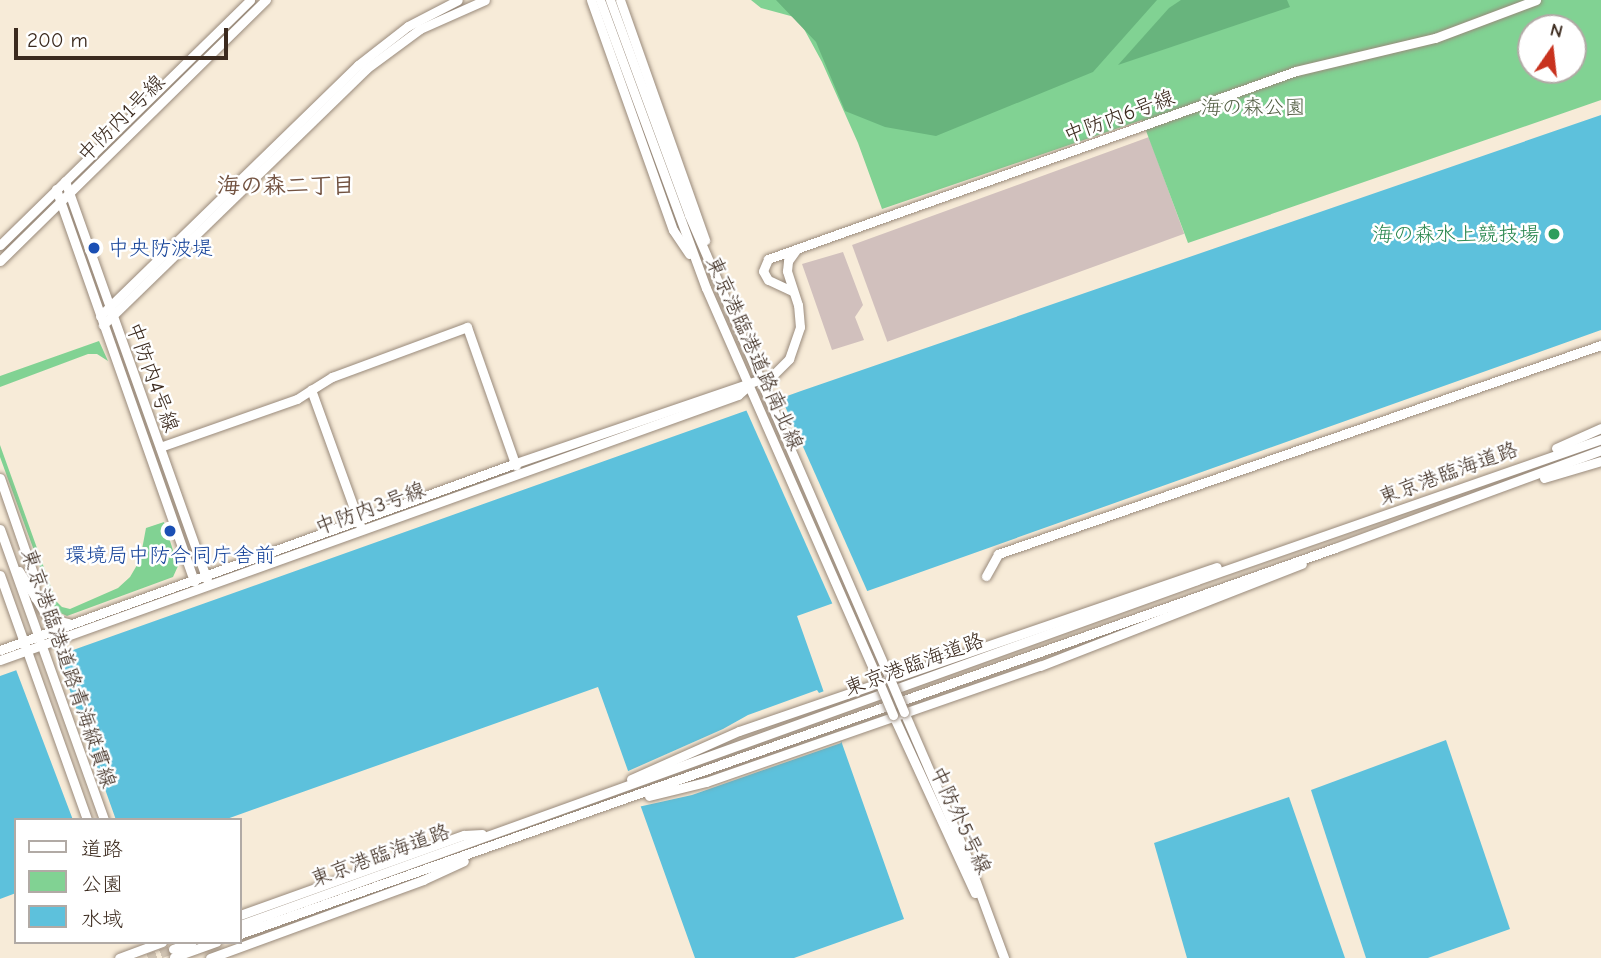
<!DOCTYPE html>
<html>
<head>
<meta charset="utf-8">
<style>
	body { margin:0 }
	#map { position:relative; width:1601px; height:958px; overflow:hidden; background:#f7ebd8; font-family:"Comic Neue","Klee One",sans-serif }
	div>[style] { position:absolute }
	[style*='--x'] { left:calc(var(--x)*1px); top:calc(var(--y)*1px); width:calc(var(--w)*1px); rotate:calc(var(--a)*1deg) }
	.industrial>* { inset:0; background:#d1c0bd; transform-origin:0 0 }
	.green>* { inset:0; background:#81d293 }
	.forest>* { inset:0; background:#68b47d }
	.water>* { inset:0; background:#5dc1dc }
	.pier>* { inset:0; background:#f7ebd8; transform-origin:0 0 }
	.minor-tunnel>* { height:9px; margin-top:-4.5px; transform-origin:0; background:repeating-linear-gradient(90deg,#d1c4b3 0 9px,transparent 0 13.5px) }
	.roads { filter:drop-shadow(0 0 2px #998a7b) drop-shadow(0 0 2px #998a7b) }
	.minor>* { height:9px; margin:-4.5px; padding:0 4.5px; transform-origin:4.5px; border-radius:4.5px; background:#fff }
	.bridges { filter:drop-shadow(0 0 2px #998a7b) drop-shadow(0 0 2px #998a7b) }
	.minor-bridge>* { height:9px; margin:-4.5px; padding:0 4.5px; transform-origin:4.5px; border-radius:4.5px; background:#fff }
	.dots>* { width:19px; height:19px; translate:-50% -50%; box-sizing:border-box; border:4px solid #fff; border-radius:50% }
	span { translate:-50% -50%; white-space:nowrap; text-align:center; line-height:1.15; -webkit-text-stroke:5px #fff; paint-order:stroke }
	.park-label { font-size:21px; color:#505c41 }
	.street-label { font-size:21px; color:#3b2a1e }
	.leisure-label { font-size:21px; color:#27864d }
	.right { translate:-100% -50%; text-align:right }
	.transit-label { font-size:21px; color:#164399 }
	.left { translate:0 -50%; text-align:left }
	.neighbourhood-label { font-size:23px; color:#725240; font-weight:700 }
	.legend { position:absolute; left:14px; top:818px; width:228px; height:126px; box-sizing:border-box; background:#fff; border:2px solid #b1aaa5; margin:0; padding:9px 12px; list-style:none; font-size:21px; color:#3b2a1e }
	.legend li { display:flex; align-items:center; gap:14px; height:35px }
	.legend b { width:35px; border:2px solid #b1aaa5 }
	.north { position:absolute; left:1517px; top:14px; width:70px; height:70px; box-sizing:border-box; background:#fff; border:2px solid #b1aaa5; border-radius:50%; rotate:14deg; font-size:19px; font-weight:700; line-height:28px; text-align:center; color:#3b2a1e }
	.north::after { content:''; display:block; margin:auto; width:24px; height:32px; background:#c8321e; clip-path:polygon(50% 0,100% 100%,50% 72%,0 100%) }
	.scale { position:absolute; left:14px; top:28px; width:214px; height:32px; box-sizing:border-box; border:4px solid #3b2a1e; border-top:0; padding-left:9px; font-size:21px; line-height:24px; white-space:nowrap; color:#3b2a1e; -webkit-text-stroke:5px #fff; paint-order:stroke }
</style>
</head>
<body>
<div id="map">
	<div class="industrial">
		<i style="left:1149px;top:137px;width:103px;height:316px;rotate:70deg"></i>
		<i style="clip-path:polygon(843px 252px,863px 305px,855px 317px,864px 340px,832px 350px,802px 264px)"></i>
	</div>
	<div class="green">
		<i style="clip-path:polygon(evenodd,751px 0,1601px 0,1601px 100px,1188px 243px,1142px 120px,882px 209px,858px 143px,822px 62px,798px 18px,761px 8px,751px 0,1531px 28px,1573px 28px,1573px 70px,1531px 70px,1531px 28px)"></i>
		<i style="clip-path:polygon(99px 341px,108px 361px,97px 354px,88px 354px,0 387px,0 376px)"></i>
		<i style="clip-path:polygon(0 445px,56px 601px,62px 607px,70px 609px,118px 588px,130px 577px,140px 560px,146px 528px,164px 522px,178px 566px,173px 577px,67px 616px,56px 611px,0 457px)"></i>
	</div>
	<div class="forest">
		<i style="clip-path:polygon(776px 0,1157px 0,1093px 72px,936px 136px,885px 127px,845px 111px,816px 42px)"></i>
		<i style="clip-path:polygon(1181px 0,1287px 0,1290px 7px,1118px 65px,1169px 8px)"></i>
	</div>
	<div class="water">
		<i style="clip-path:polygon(1601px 115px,1601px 330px,797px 616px,904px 919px,794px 958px,695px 958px,598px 687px,224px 820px,16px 820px,16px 893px,0 899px,0 676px,801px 391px)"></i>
		<i style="clip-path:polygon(1446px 740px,1510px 929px,1428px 958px,1366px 958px,1311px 790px)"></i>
		<i style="clip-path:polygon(1289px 797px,1345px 958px,1187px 958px,1154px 843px)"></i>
	</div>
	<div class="pier">
		<i style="left:780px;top:395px;width:218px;height:37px;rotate:66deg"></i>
		<i style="clip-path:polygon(59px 652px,58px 657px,116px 820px,73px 820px,15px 667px)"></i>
		<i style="clip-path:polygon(817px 690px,819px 693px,827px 690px,844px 737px,840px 738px,841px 743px,692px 795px,638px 807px,626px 772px,723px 729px,748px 715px)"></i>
	</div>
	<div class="minor-tunnel">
		<i style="--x:148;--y:958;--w:27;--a:-20"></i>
	</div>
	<div class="roads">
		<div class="minor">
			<i style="--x:591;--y:0;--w:244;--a:70.4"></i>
			<i style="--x:673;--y:230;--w:29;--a:56"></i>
			<i style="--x:600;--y:0;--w:307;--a:69.8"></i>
			<i style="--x:706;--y:288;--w:430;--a:66.3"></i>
			<i style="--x:610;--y:0;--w:229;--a:69.8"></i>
			<i style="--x:689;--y:215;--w:506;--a:66.58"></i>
			<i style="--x:620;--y:0;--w:255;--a:70.5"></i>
			<i style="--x:65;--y:181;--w:423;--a:70.4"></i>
			<i style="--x:56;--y:189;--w:416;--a:70.6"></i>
			<i style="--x:0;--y:245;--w:350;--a:-44.4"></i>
			<i style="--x:0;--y:261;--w:373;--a:-44.5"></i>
			<i style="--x:792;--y:291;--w:26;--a:-155"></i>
			<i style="--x:768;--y:280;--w:10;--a:-119"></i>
			<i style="--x:763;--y:271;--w:13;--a:-67"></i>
			<i style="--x:768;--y:259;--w:560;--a:-19.6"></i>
			<i style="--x:1296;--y:71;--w:143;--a:-13.4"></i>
			<i style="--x:1435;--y:38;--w:108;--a:-20.6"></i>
			<i style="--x:100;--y:316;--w:360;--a:-44.2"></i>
			<i style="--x:358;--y:65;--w:63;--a:-38"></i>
			<i style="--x:408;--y:26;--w:56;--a:-27.5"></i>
			<i style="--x:103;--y:325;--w:367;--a:-44.2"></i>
			<i style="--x:366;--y:69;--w:67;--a:-36.5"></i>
			<i style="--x:420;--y:29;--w:71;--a:-24"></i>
			<i style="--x:160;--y:447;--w:145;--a:-19.3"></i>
			<i style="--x:297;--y:399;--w:17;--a:-33"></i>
			<i style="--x:1556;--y:448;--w:49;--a:-24"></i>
			<i style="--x:0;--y:478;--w:104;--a:70.9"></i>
			<i style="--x:34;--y:576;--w:22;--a:87"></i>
			<i style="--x:1544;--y:478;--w:59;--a:-16.6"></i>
			<i style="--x:360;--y:525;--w:144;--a:-109.9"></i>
			<i style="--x:311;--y:390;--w:25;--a:-32"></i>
			<i style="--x:332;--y:377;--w:144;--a:-20.3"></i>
			<i style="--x:467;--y:327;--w:147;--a:70.6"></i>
			<i style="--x:0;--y:529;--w:309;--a:70.3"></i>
			<i style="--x:19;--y:571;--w:55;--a:58.3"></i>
			<i style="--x:48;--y:618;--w:21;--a:14"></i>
			<i style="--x:0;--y:575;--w:260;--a:70.4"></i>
			<i style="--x:986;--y:576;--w:25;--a:-61"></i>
			<i style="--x:998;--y:554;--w:638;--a:-19.12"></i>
			<i style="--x:0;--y:650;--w:549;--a:-19.92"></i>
			<i style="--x:516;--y:463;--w:272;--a:-18.9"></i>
			<i style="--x:773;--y:375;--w:23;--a:-45"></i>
			<i style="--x:789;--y:359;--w:34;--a:-71"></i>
			<i style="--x:800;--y:327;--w:22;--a:-95"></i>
			<i style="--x:798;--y:305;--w:36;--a:-108"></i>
			<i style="--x:787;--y:271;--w:10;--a:-84"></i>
			<i style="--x:788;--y:261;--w:14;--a:-54"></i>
			<i style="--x:0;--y:660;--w:784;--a:-19.75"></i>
			<i style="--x:738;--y:395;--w:13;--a:-42"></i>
			<i style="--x:904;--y:712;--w:156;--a:66.6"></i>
			<i style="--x:966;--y:855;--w:110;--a:69.7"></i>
			<i style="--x:893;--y:715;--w:196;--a:65.3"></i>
			<i style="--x:631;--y:779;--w:118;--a:-24"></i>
			<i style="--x:739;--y:731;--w:505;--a:-18.94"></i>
			<i style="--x:649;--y:796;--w:59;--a:-13.8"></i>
			<i style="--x:706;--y:782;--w:354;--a:-19.2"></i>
			<i style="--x:1040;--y:666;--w:281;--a:-21.3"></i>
			<i style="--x:240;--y:915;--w:238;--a:-19.7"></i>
			<i style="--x:464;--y:835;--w:18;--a:-3"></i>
			<i style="--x:240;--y:925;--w:1017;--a:-19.82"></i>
			<i style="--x:1197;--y:580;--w:428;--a:-19.2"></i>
			<i style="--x:240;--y:934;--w:1161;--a:-19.42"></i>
			<i style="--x:1335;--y:548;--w:283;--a:-20.2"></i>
			<i style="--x:173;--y:949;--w:20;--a:-20"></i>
			<i style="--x:174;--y:957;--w:45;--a:-19.7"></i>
			<i style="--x:119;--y:958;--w:46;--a:-20.4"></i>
			<i style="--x:210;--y:958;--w:227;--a:-20.1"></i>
			<i style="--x:423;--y:880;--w:45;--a:-24.9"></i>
		</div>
	</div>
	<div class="bridges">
		<div class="minor-bridge">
			<i style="--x:890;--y:679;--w:36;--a:67"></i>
			<i style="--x:879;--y:682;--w:36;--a:67"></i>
		</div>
	</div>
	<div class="dots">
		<i style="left:1554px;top:234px;background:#2e9e5b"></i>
		<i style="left:94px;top:248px;background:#1a4fb4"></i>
		<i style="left:170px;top:531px;background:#1a4fb4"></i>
	</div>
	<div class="park-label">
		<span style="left:1253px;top:107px">海の森公園</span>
	</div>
	<div class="street-label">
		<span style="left:1119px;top:116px;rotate:-20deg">中防内6号線</span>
		<span style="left:121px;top:118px;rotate:-45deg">中防内1号線</span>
		<span style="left:755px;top:353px;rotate:66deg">東京港臨港道路南北線</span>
		<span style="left:153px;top:377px;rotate:70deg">中防内4号線</span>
		<span style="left:1448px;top:473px;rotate:-20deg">東京港臨海道路</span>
		<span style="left:370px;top:508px;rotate:-20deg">中防内3号線</span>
		<span style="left:914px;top:664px;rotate:-20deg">東京港臨海道路</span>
		<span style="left:69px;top:668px;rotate:71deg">東京港臨港道路青海縦貫線</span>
		<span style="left:961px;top:820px;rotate:65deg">中防外5号線</span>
		<span style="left:380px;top:855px;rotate:-20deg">東京港臨海道路</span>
	</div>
	<div class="leisure-label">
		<span class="right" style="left:1540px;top:234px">海の森水上競技場</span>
	</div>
	<div class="transit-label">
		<span class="left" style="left:108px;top:248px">中央防波堤</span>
		<span style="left:170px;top:555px">環境局中防合同庁舎前</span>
	</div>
	<div class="neighbourhood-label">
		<span style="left:286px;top:186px">海の森二丁目</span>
	</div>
	<ul class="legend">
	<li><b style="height:9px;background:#fff"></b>道路</li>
	<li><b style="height:19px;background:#81d293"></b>公園</li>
	<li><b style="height:19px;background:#5dc1dc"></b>水域</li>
	</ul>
	<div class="north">N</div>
	<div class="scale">200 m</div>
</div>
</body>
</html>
